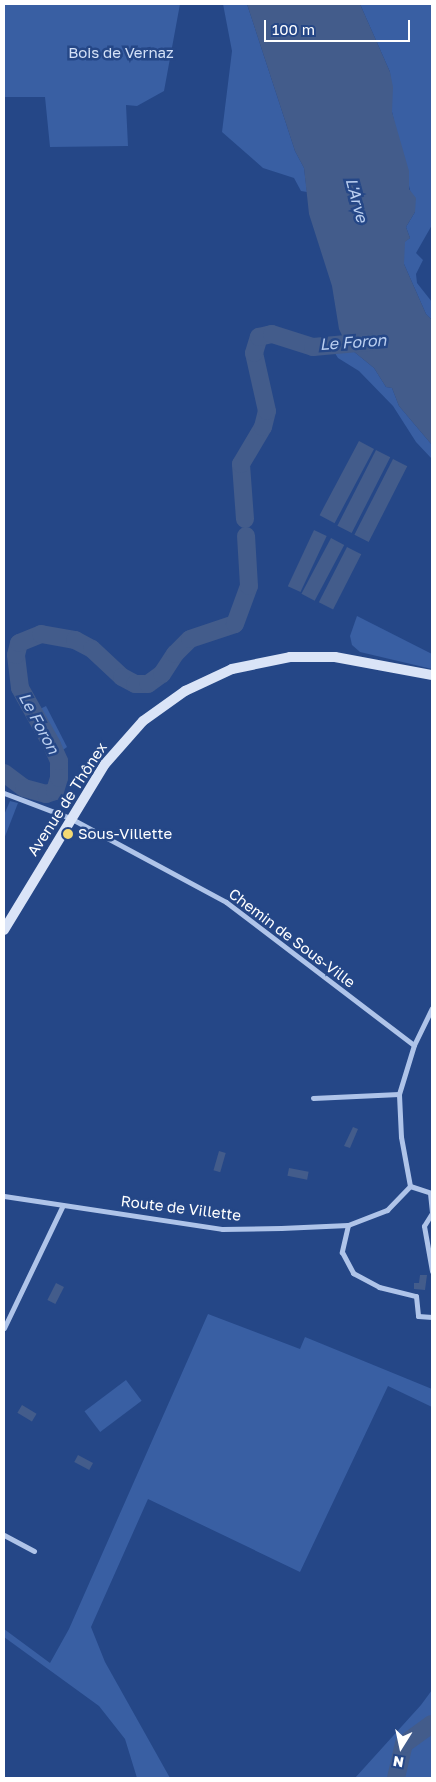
<!DOCTYPE html>
<html>
<head>
<meta charset="utf-8">
<style>
	body { margin:0 }
	#map { position:relative; width:436px; height:1782px; overflow:hidden; background:#254787; font-family:"Golos Text",sans-serif }
	div>[style] { position:absolute }
	[style*='--x'] { left:calc(var(--x)*1px); top:calc(var(--y)*1px); width:calc(var(--w)*1px); rotate:calc(var(--a)*1deg) }
	.green>* { inset:0; background:#395fa3; transform-origin:0 0 }
	.water>* { inset:0; background:#435c8b; transform-origin:0 0 }
	.river>* { height:18px; margin:-9px; padding:0 9px; transform-origin:9px; border-radius:9px; background:#435c8b }
	.street>* { height:5px; margin:-2.5px; padding:0 2.5px; transform-origin:2.5px; border-radius:2.5px; background:#afc4e9 }
	.secondary>* { height:10px; margin:-5px; padding:0 5px; transform-origin:5px; border-radius:5px; background:#dae4f7 }
	.dots>* { width:14px; height:14px; translate:-50% -50%; box-sizing:border-box; border:2px solid #254787; border-radius:50% }
	span { translate:-50% -50%; white-space:nowrap; text-align:center; line-height:1.15; -webkit-text-stroke:5px #254787; paint-order:stroke }
	.park-label { font-size:15px; color:#d3e0f7 }
	.street-label { font-size:15px; color:#fff }
	.poi-label { font-size:15px; color:#fff }
	.left { translate:0 -50%; text-align:left }
	.water-label { font-size:16px; color:#bbcff0; font-style:italic }
	.frame { position:absolute; inset:0; border:5px solid #fff; pointer-events:none }
	.north { position:absolute; left:376px; top:1722px; width:50px; height:50px; -webkit-text-stroke:4px #254787; paint-order:stroke; rotate:190deg; font-size:14px; font-weight:700; line-height:20px; text-align:center; color:#fff }
	.north::after { content:''; display:block; margin:auto; width:18px; height:22px; background:#fff; clip-path:polygon(50% 0,100% 100%,50% 72%,0 100%) }
	.scale { position:absolute; left:264px; top:20px; width:146px; height:22px; box-sizing:border-box; border:2px solid #fff; border-top:0; padding-left:6px; font-size:15px; line-height:18px; white-space:nowrap; color:#fff; -webkit-text-stroke:4px #254787; paint-order:stroke }
</style>
</head>
<body>
<div id="map">
	<div class="green">
		<i style="clip-path:polygon(4px 4px,180px 4px,164px 91px,137px 106px,126px 105px,128px 146px,50px 147px,45px 97px,4px 97px)"></i>
		<i style="clip-path:polygon(223px 4px,247px 4px,295px 151px,304px 168px,307px 192px,301px 191px,294px 178px,263px 168px,222px 132px,232px 51px)"></i>
		<i style="clip-path:polygon(360px 4px,432px 4px,432px 225px,416px 253px,423px 260px,416px 274px,417px 283px,432px 302px,432px 320px,426px 314px,404px 264px,404px 242px,410px 238px,406px 227px,415px 212px,392px 112px,390px 72px)"></i>
		<i style="clip-path:polygon(347px 346px,374px 368px,386px 387px,392px 388px,399px 406px,432px 445px,432px 459px,416px 442px,393px 406px,359px 371px,338px 358px,333px 350px)"></i>
		<i style="clip-path:polygon(357px 616px,432px 654px,432px 669px,360px 652px,352px 645px,350px 636px)"></i>
		<i style="clip-path:polygon(46px 706px,67px 747px,56px 755px,32px 713px)"></i>
		<i style="clip-path:polygon(10px 801px,18px 803px,4px 839px,4px 815px)"></i>
		<i style="clip-path:polygon(208px 1314px,300px 1349px,305px 1337px,432px 1389px,432px 1407px,388px 1386px,300px 1572px,148px 1499px,91px 1627px,105px 1662px,170px 1778px,137px 1778px,125px 1739px,99px 1706px,4px 1637px,4px 1629px,50px 1663px,69px 1629px)"></i>
		<i style="left:126px;top:1380px;width:26px;height:52px;rotate:53deg"></i>
		<i style="clip-path:polygon(432px 1690px,432px 1778px,355px 1778px,421px 1705px)"></i>
	</div>
	<div class="water">
		<i style="clip-path:polygon(247px 4px,360px 4px,390px 72px,393px 87px,392px 112px,409px 171px,409px 189px,416px 198px,415px 212px,406px 227px,410px 238px,405px 242px,404px 264px,426px 314px,432px 320px,432px 445px,399px 406px,392px 388px,386px 387px,374px 368px,347px 346px,339px 329px,332px 286px,309px 214px,304px 168px,295px 151px)"></i>
		<i style="left:359px;top:441px;width:17px;height:84px;rotate:28deg"></i>
		<i style="left:376px;top:450px;width:16px;height:85px;rotate:27deg"></i>
		<i style="left:393px;top:459px;width:16px;height:85px;rotate:27deg"></i>
		<i style="left:314px;top:530px;width:14px;height:62px;rotate:25deg"></i>
		<i style="left:331px;top:538px;width:15px;height:63px;rotate:28deg"></i>
		<i style="left:347px;top:547px;width:16px;height:62px;rotate:27deg"></i>
		<i style="clip-path:polygon(353px 1127px,358px 1129px,350px 1148px,344px 1146px)"></i>
		<i style="left:219px;top:1151px;width:7px;height:20px;rotate:16deg"></i>
		<i style="left:289px;top:1168px;width:20px;height:8px;rotate:11deg"></i>
		<i style="clip-path:polygon(420px 1275px,427px 1275px,425px 1290px,414px 1289px,414px 1283px,419px 1283px)"></i>
		<i style="left:56px;top:1283px;width:9px;height:19px;rotate:27deg"></i>
		<i style="left:22px;top:1405px;width:17px;height:9px;rotate:31deg"></i>
		<i style="left:78px;top:1455px;width:17px;height:8px;rotate:28deg"></i>
	</div>
	<div class="river">
		<i style="--x:245;--y:519;--w:55;--a:-94.2"></i>
		<i style="--x:241;--y:464;--w:43;--a:-59.3"></i>
		<i style="--x:263;--y:427;--w:16;--a:-76"></i>
		<i style="--x:267;--y:411;--w:59;--a:-102.6"></i>
		<i style="--x:254;--y:353;--w:17;--a:-73"></i>
		<i style="--x:259;--y:337;--w:13;--a:-13"></i>
		<i style="--x:272;--y:334;--w:43;--a:17.6"></i>
		<i style="--x:313;--y:347;--w:56;--a:-5.1"></i>
		<i style="--x:4;--y:773;--w:25;--a:37"></i>
		<i style="--x:24;--y:788;--w:23;--a:15"></i>
		<i style="--x:46;--y:794;--w:9;--a:-18"></i>
		<i style="--x:55;--y:791;--w:14;--a:-73"></i>
		<i style="--x:59;--y:778;--w:17;--a:-90"></i>
		<i style="--x:59;--y:761;--w:17;--a:-114"></i>
		<i style="--x:52;--y:745;--w:65;--a:-119.3"></i>
		<i style="--x:20;--y:688;--w:33;--a:-97"></i>
		<i style="--x:16;--y:655;--w:12;--a:-76"></i>
		<i style="--x:19;--y:643;--w:24;--a:-22"></i>
		<i style="--x:41;--y:634;--w:35;--a:10"></i>
		<i style="--x:75;--y:640;--w:19;--a:28"></i>
		<i style="--x:92;--y:649;--w:41;--a:43"></i>
		<i style="--x:122;--y:677;--w:15;--a:28"></i>
		<i style="--x:135;--y:684;--w:13;--a:0"></i>
		<i style="--x:148;--y:684;--w:17;--a:-36"></i>
		<i style="--x:162;--y:674;--w:24;--a:-57"></i>
		<i style="--x:175;--y:654;--w:21;--a:-45"></i>
		<i style="--x:190;--y:639;--w:47;--a:-18.4"></i>
		<i style="--x:235;--y:624;--w:40;--a:-69.8"></i>
		<i style="--x:249;--y:586;--w:50;--a:-93.4"></i>
		<i style="--x:396;--y:1778;--w:35;--a:-77"></i>
		<i style="--x:404;--y:1744;--w:34;--a:-36"></i>
	</div>
	<div class="street">
		<i style="--x:4;--y:793;--w:71;--a:20.7"></i>
		<i style="--x:70;--y:818;--w:177;--a:28.3"></i>
		<i style="--x:226;--y:902;--w:236;--a:37.3"></i>
		<i style="--x:313;--y:1098;--w:86;--a:-2.7"></i>
		<i style="--x:410;--y:1186;--w:50;--a:-100.4"></i>
		<i style="--x:401;--y:1137;--w:43;--a:-92.7"></i>
		<i style="--x:399;--y:1094;--w:51;--a:-73"></i>
		<i style="--x:414;--y:1045;--w:41;--a:-64.1"></i>
		<i style="--x:410;--y:1186;--w:23;--a:18"></i>
		<i style="--x:430;--y:1193;--w:20;--a:84"></i>
		<i style="--x:432;--y:1213;--w:15;--a:122"></i>
		<i style="--x:424;--y:1226;--w:46;--a:79.9"></i>
		<i style="--x:4;--y:1196;--w:220;--a:8.6"></i>
		<i style="--x:222;--y:1229;--w:59;--a:-1"></i>
		<i style="--x:281;--y:1228;--w:67;--a:-2.6"></i>
		<i style="--x:348;--y:1225;--w:42;--a:-21"></i>
		<i style="--x:387;--y:1210;--w:33;--a:-46"></i>
		<i style="--x:348;--y:1225;--w:28;--a:103"></i>
		<i style="--x:342;--y:1252;--w:24;--a:62"></i>
		<i style="--x:353;--y:1273;--w:30;--a:28"></i>
		<i style="--x:379;--y:1287;--w:38;--a:14"></i>
		<i style="--x:416;--y:1296;--w:20;--a:84"></i>
		<i style="--x:418;--y:1316;--w:14;--a:4"></i>
		<i style="--x:4;--y:1328;--w:136;--a:-64.4"></i>
		<i style="--x:4;--y:1535;--w:34;--a:28"></i>
	</div>
	<div class="secondary">
		<i style="--x:4;--y:930;--w:194;--a:-58.7"></i>
		<i style="--x:105;--y:764;--w:57;--a:-48.5"></i>
		<i style="--x:143;--y:721;--w:52;--a:-35.5"></i>
		<i style="--x:185;--y:691;--w:52;--a:-25.1"></i>
		<i style="--x:232;--y:669;--w:59;--a:-11.7"></i>
		<i style="--x:290;--y:657;--w:45;--a:0"></i>
		<i style="--x:335;--y:657;--w:99;--a:10.5"></i>
	</div>
	<div class="dots">
		<i style="left:68px;top:834px;background:#f3d973"></i>
	</div>
	<div class="park-label">
		<span style="left:121px;top:53px">Bois de Vernaz</span>
	</div>
	<div class="street-label">
		<span style="left:67px;top:799px;rotate:-57deg">Avenue de Thônex</span>
		<span style="left:292px;top:938px;rotate:37deg">Chemin de Sous-Ville</span>
		<span style="left:181px;top:1208px;rotate:7deg">Route de Villette</span>
	</div>
	<div class="poi-label">
		<span class="left" style="left:78px;top:834px">Sous-Villette</span>
	</div>
	<div class="water-label">
		<span style="left:357px;top:200px;rotate:75deg">L'Arve</span>
		<span style="left:353px;top:342px;rotate:-4deg">Le Foron</span>
		<span style="left:39px;top:723px;rotate:62deg">Le Foron</span>
	</div>
	<div class="frame"></div>
	<div class="north">N</div>
	<div class="scale">100 m</div>
</div>
</body>
</html>
